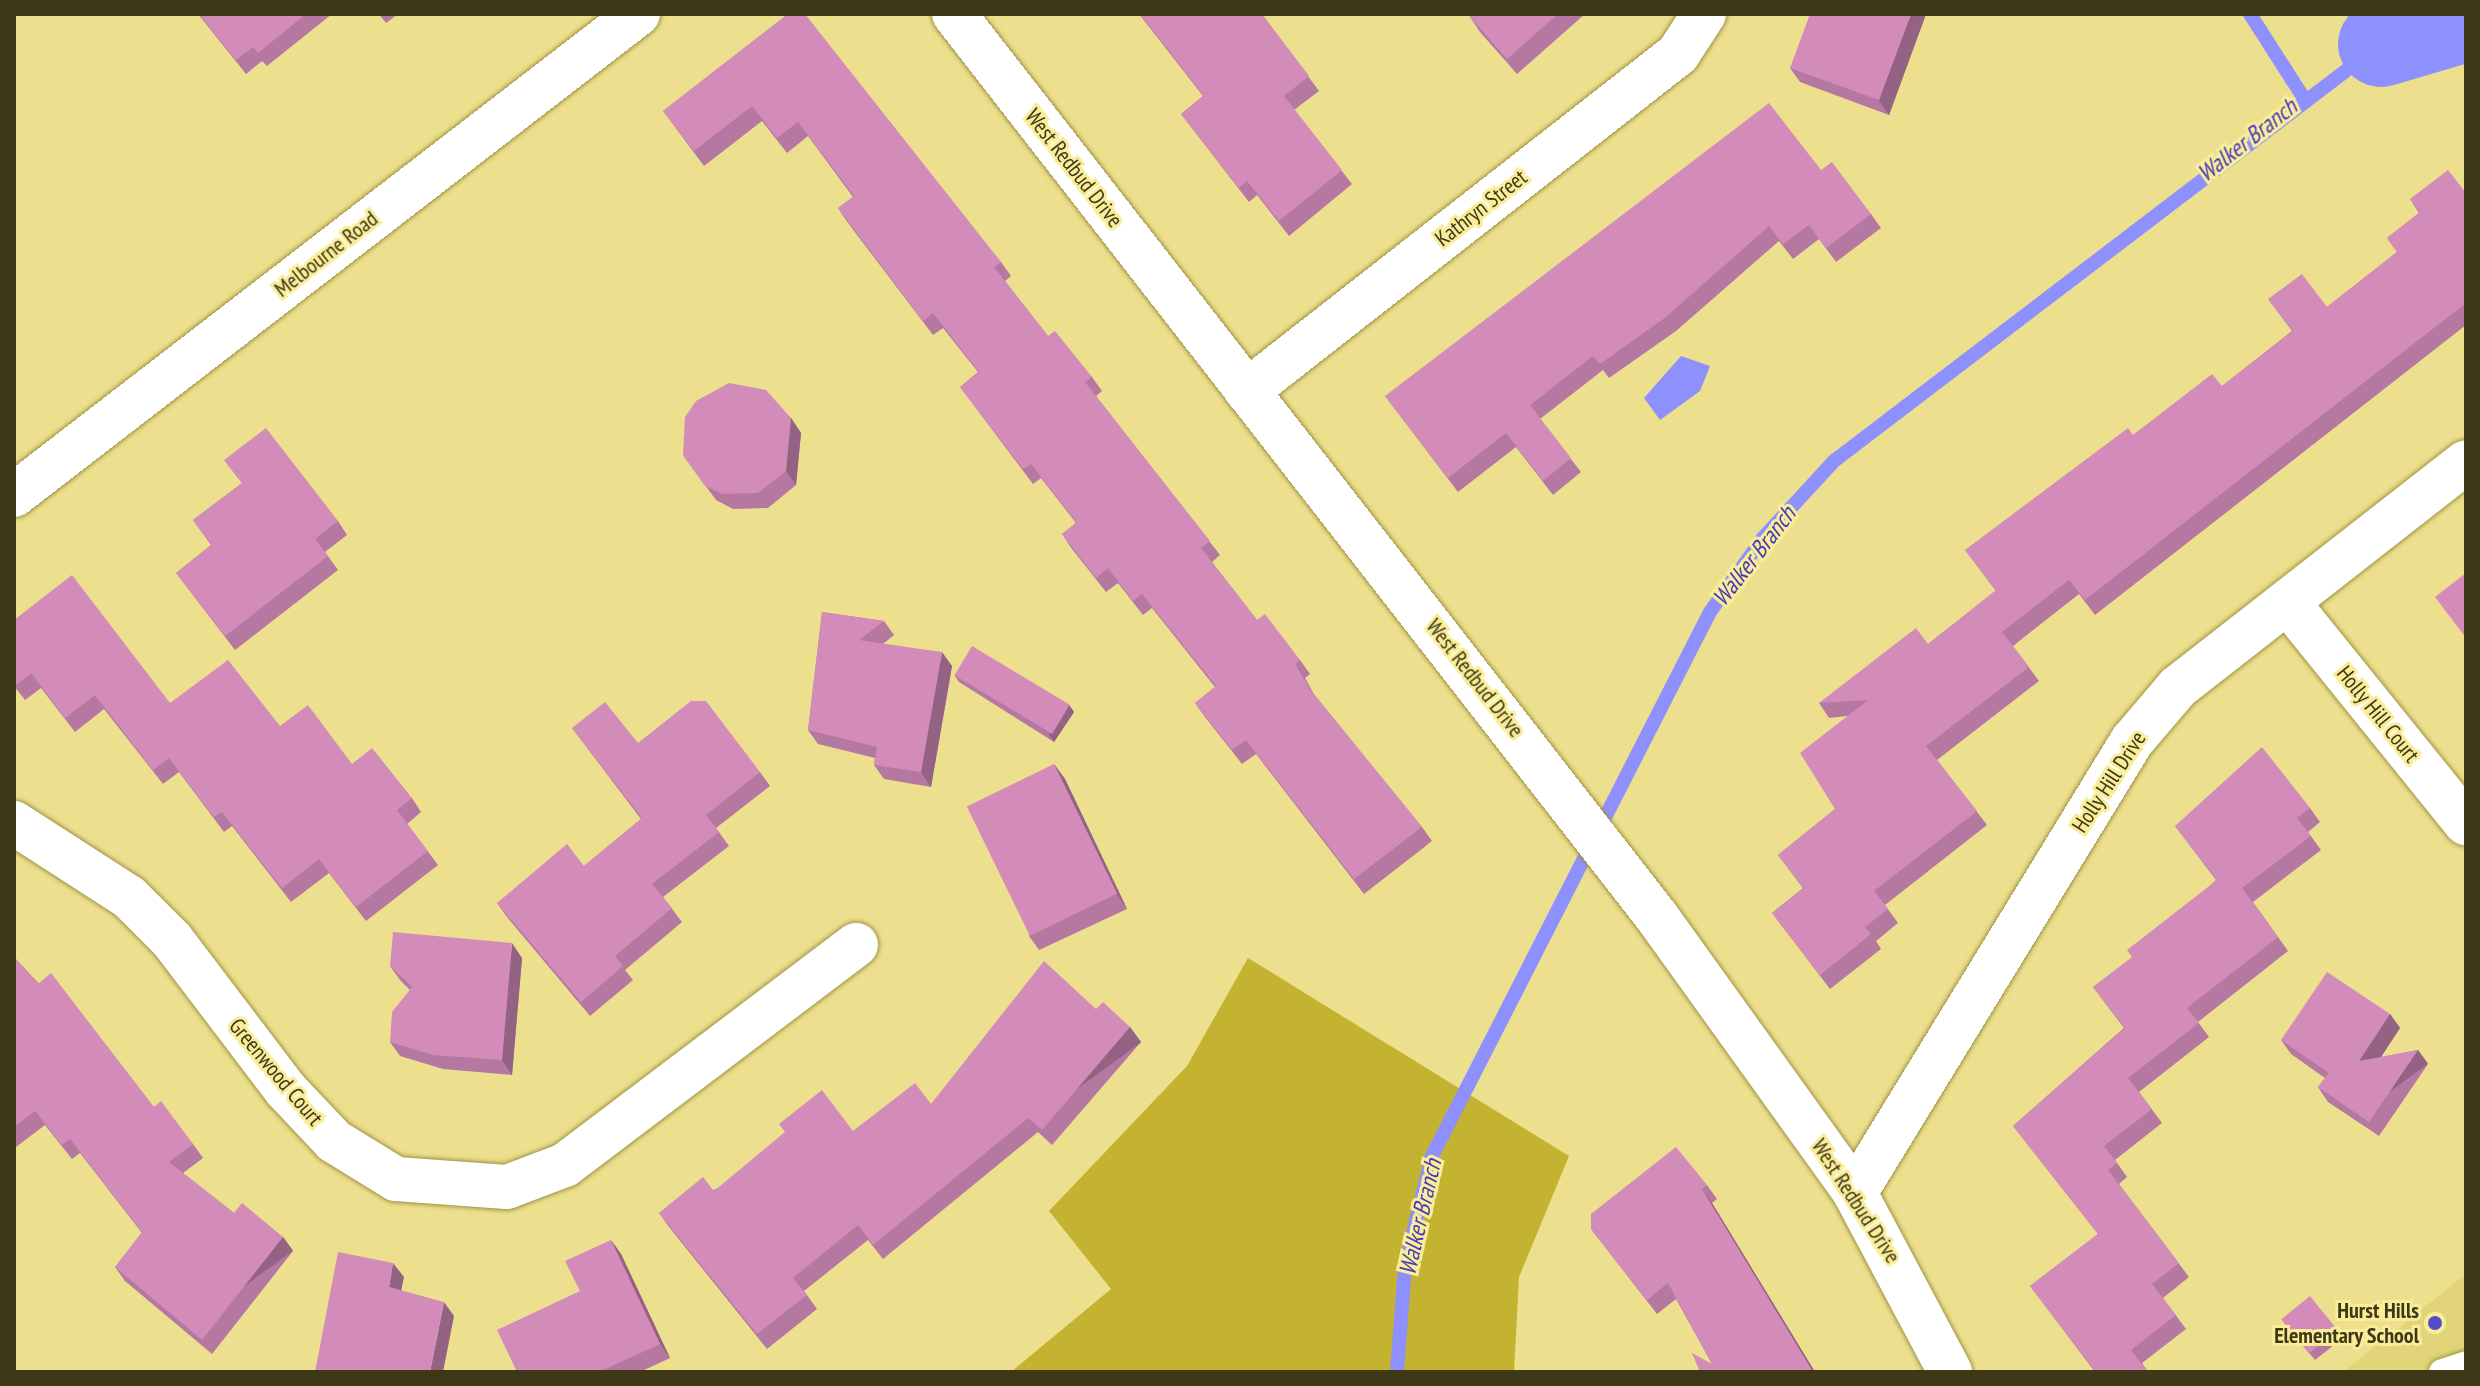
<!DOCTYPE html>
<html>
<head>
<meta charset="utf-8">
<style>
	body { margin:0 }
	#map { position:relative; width:2480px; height:1386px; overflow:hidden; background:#ece08e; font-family:"PT Sans Narrow",sans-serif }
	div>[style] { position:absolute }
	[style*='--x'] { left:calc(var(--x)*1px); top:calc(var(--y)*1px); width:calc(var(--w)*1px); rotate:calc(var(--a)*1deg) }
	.built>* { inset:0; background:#e2d479 }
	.green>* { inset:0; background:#c4b231 }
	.water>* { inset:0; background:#8e90fe }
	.stream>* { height:14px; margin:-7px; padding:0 7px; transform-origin:7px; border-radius:7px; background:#8e90fe }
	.river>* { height:86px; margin:-43px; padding:0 43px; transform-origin:43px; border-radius:43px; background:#8e90fe }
	.roads { filter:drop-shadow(0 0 2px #a09342) drop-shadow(0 0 2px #a09342) }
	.service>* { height:26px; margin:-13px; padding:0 13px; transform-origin:13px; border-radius:13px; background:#fff }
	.minor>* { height:44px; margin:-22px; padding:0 22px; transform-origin:22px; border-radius:22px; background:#fff }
	.tertiary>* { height:44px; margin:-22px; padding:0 22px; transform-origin:22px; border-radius:22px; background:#fff }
	.wall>* { inset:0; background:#b578a0 }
	.shaded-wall>* { inset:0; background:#946282; transform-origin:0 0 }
	.building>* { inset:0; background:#d38cba; transform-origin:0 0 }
	.dots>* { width:22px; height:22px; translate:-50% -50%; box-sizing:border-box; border:4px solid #f9ed9a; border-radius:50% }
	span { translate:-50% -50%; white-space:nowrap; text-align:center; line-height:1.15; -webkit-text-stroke:6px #f9ed9a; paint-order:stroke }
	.street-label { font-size:22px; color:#3e3816 }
	.poi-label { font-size:22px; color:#3e3816; font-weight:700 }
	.right { translate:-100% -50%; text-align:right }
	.water-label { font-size:24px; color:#493bb8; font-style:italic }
	.frame { position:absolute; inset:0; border:16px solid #3e3816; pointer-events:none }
</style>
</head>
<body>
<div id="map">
	<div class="built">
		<i style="clip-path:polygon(2466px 1274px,2466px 1372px,2343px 1372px)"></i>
	</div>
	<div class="green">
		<i style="clip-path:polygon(1248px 958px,1569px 1156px,1519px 1277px,1514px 1372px,1011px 1372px,1111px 1289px,1049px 1211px,1187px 1066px)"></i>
	</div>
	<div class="water">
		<i style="clip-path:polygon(1681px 356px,1710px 366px,1700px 391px,1660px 420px,1644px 398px)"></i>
	</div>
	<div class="stream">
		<i style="--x:2250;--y:14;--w:98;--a:57.4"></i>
		<i style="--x:1397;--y:1372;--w:106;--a:-85.7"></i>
		<i style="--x:1405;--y:1266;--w:113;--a:-76.2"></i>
		<i style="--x:1432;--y:1156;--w:611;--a:-62.93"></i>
		<i style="--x:1710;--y:612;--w:91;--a:-54.4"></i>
		<i style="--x:1763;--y:538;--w:105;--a:-47.3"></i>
		<i style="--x:1834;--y:461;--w:688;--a:-37.32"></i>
	</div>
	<div class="river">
		<i style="--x:2381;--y:44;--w:89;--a:-16.4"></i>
	</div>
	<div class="roads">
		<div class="service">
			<i style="--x:2442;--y:1372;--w:25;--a:-18"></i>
		</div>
		<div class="minor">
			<i style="--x:1247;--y:391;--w:547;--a:-38.02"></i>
			<i style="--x:1678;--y:54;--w:48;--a:-57"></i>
			<i style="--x:2289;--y:604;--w:282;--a:51.1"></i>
			<i style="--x:14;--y:823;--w:137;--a:32.8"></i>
			<i style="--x:129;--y:897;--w:61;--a:45"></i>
			<i style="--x:172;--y:940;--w:188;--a:52.8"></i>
			<i style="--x:286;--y:1090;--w:70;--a:46.7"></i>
			<i style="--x:334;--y:1141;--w:73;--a:31.5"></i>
			<i style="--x:396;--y:1179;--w:111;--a:4.1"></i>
			<i style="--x:507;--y:1187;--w:62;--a:-20.8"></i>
			<i style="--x:565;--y:1165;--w:365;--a:-37.1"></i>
			<i style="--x:1855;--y:1193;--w:530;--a:-58.5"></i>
			<i style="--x:2132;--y:741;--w:71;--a:-49.6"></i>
			<i style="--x:2178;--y:687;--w:365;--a:-38"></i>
		</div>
		<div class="tertiary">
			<i style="--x:954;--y:14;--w:1144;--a:52.1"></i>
			<i style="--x:1657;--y:917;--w:340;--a:54.3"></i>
			<i style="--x:1855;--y:1193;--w:203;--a:62"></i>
			<i style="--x:14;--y:495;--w:788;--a:-37.63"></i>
		</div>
	</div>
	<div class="wall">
		<i style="clip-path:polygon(198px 14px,332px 14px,267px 66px,262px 61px,246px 74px)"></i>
		<i style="clip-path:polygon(379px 14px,398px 14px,386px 23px)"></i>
		<i style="clip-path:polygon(788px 14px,1001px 262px,1011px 276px,1005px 281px,1048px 336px,1092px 377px,1102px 391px,1096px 396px,1220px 555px,1212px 562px,1257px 620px,1300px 660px,1310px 674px,1305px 678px,1315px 696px,1422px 827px,1432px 841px,1364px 894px,1256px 754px,1242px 764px,1205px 717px,1195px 703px,1215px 687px,1152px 608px,1143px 615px,1118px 583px,1106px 592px,1072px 549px,1062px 534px,1076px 523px,1041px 478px,1033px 484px,960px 387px,978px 372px,943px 328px,933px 335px,848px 223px,838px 208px,853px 197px,808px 136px,787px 153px,762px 121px,704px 166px,663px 111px)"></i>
		<i style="clip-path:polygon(1139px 14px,1262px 14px,1319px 91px,1294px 110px,1352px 184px,1289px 236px,1257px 195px,1249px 202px,1181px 114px,1203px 96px)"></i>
		<i style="clip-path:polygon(1474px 14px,1585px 14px,1517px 74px,1480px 32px,1470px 17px)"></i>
		<i style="clip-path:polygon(1926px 14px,1889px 115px,1800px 82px,1790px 68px)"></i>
		<i style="clip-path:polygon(1821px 170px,1871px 214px,1881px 228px,1836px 262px,1819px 239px,1793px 259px,1779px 241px,1676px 331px,1609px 378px,1603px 370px,1540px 419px,1581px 472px,1553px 495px,1516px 447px,1458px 492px,1385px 396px)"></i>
		<i style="clip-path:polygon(2466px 193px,2466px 325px,2095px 615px,2079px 594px,2013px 646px,2039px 681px,1937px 760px,1987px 825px,1885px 905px,1898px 923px,1876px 941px,1881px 949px,1830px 989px,1772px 913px,1803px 888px,1778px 855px,1835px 809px,1847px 716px,1829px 718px,1819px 703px,1928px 644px,1996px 591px,1965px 550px,2133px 435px,2222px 386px,2292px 331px,2268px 299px,2327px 307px,2397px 252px,2387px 238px,2419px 213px,2410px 199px)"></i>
		<i style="clip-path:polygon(791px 418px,801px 433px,796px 485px,768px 508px,733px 509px,716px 500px,683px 455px)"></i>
		<i style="clip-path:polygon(224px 460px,338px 521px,347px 535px,325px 552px,338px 570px,235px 650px,176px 573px,211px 545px,193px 520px,242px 483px)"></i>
		<i style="clip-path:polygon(822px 612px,884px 621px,894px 635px,883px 644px,952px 666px,931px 787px,884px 779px,874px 765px,875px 758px,818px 744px,808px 730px)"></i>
		<i style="clip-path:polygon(14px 620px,170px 703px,280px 726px,352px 764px,412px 798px,421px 812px,407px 824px,438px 865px,366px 921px,329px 873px,291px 902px,232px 826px,224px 832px,179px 772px,163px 784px,104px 709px,75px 732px,41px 688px,25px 700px,14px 686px)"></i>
		<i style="clip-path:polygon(954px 675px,1069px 705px,1074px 712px,1054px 742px,959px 682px)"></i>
		<i style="clip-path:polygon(572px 728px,760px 772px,770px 786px,716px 828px,729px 846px,663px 897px,682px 922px,625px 970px,633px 980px,590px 1016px,507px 917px,497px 903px,584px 866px,641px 819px)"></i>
		<i style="clip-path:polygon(1054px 764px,1065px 779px,1127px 909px,1039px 950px,1029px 936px)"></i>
		<i style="clip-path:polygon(2310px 808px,2320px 822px,2308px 832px,2321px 850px,2253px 902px,2288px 951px,2198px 1022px,2209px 1037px,2139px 1092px,2162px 1123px,2115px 1160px,2127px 1177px,2119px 1184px,2189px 1277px,2163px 1298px,2186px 1329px,2142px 1363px,2148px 1372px,2095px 1372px,2030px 1286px,2098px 1234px,2013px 1126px,2124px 1028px,2093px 987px,2132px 958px,2216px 880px,2175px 826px)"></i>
		<i style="clip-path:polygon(14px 957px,154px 1107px,193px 1144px,203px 1158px,183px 1173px,234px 1213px,283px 1237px,293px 1251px,212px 1354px,125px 1281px,115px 1267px,142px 1233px,80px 1153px,72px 1159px,45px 1125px,16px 1147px,14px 1144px)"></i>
		<i style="clip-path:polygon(522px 958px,512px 1075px,443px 1069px,400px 1056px,390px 1042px,410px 990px,400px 980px,390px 966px)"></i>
		<i style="clip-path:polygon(1096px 1009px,1130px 1027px,1141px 1042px,1052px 1145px,1038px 1132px,883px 1259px,868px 1240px,804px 1291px,817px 1309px,767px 1349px,669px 1227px,659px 1213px,853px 1131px,931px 1104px)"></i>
		<i style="clip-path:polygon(2390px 1014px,2400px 1028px,2381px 1057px,2418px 1050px,2428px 1064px,2379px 1136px,2328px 1102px,2318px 1087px,2325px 1078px,2291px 1054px,2281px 1040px)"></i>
		<i style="clip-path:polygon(1707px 1185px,1717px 1199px,1712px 1203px,1815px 1372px,1700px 1372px,1712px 1364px,1676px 1299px,1657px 1314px,1591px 1229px)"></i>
		<i style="clip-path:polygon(611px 1240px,621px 1254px,670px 1358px,640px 1372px,517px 1372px,580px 1291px)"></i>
		<i style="clip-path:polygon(2282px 1320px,2338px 1330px,2343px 1338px,2315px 1360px)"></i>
	</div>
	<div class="shaded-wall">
		<i style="clip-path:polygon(1911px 14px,1926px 14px,1889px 115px,1879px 100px)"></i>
		<i style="clip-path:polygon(791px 418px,801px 433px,796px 485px,786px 471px)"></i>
		<i style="clip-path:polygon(942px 652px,952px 666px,931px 787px,921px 772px)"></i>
		<i style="clip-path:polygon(1069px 705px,1074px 712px,1054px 742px,1049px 735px)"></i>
		<i style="clip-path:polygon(1054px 764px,1065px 779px,1127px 909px,1117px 894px)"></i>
		<i style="clip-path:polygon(512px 943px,522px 958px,512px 1075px,502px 1060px)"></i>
		<i style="clip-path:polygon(2390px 1014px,2400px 1028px,2369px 1075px,2359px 1061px)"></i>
		<i style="left:1130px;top:1027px;width:19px;height:135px;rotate:54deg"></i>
		<i style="left:2418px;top:1050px;width:17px;height:87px;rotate:54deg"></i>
		<i style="clip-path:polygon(1702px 1189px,1712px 1203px,1815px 1372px,1813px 1372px)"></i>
		<i style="left:283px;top:1237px;width:17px;height:131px;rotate:54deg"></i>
		<i style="clip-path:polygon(611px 1240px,621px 1254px,670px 1358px,660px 1344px)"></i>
		<i style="clip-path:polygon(393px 1263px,404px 1277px,399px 1301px,389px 1287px)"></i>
		<i style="clip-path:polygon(444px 1302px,454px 1316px,443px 1372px,430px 1372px)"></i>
	</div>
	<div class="building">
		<i style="clip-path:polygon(199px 14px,306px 14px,258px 53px,253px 47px,236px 60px)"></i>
		<i style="clip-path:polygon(788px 14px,805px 14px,1001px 262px,994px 267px,1048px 336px,1055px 331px,1092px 377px,1085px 382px,1210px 541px,1201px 548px,1257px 620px,1265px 614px,1300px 660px,1295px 664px,1310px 689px,1422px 827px,1354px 879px,1246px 740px,1232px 750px,1195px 703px,1216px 686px,1142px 594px,1133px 601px,1108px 568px,1096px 578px,1062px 534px,1077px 523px,1031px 464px,1023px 469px,960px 387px,979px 372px,933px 313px,923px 321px,838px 208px,854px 196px,798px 122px,777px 138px,752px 106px,694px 151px,663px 111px)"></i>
		<i style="clip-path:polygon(1140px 14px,1262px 14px,1309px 76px,1284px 96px,1342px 170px,1279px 221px,1247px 181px,1239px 188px,1181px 114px,1204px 96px)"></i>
		<i style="clip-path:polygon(1474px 14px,1558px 14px,1507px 59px,1470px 17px)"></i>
		<i style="clip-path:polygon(1810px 14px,1911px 14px,1879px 100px,1790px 68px)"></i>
		<i style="clip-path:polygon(1769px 103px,1821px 170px,1832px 162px,1871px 214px,1826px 248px,1809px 225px,1783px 244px,1769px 226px,1666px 317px,1600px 364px,1593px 356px,1530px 405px,1571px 458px,1543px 481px,1506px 433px,1448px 478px,1385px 396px)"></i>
		<i style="clip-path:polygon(2448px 170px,2466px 193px,2466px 303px,2085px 600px,2069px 580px,2002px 632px,2029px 667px,1926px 746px,1977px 811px,1874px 891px,1888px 909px,1865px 927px,1871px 934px,1820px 975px,1772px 913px,1804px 888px,1778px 855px,1835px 809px,1800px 753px,1868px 700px,1819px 703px,1916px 628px,1928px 644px,1996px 590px,1965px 550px,2128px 428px,2133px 435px,2212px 374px,2222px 386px,2293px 331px,2268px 299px,2302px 274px,2327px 307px,2397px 252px,2387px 238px,2420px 212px,2410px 199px)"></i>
		<i style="clip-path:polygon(729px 383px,766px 390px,791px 418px,786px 471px,758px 493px,723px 494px,705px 486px,683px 455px,685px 417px,696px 401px)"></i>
		<i style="clip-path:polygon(266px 428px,338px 521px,315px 539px,328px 556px,225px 636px,176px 573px,212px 545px,193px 520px,242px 483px,224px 460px)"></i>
		<i style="clip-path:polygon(2466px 573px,2466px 638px,2435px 597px)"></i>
		<i style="clip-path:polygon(72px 575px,170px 703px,228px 660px,280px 726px,308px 705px,352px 764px,372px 748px,412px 798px,397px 810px,428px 851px,356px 907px,319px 859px,282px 888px,222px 812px,214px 817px,169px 758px,153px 770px,95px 695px,65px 718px,31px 673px,15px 686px,14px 620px)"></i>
		<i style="clip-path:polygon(822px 612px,884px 621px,859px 640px,942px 652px,921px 772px,874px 765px,877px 747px,808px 730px)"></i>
		<i style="left:972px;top:646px;width:114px;height:34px;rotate:31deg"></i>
		<i style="clip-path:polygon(691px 701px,706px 701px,760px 772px,706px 815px,719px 832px,652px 884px,672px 908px,615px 956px,623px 966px,581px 1002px,497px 903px,567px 844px,584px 866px,642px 818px,572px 728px,605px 702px,638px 743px)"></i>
		<i style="clip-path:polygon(2262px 747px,2310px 808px,2297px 818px,2311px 836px,2242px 888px,2278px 937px,2187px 1008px,2199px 1023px,2128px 1078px,2152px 1109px,2104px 1146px,2117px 1163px,2108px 1170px,2179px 1263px,2152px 1284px,2176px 1315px,2131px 1350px,2148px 1372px,2096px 1372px,2030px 1286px,2098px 1234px,2013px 1126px,2125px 1028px,2093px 987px,2132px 957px,2127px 950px,2217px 880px,2175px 826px)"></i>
		<i style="left:1054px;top:764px;width:144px;height:97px;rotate:64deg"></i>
		<i style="clip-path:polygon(393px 932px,512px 943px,502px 1060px,433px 1055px,390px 1042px,392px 1012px,412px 987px,390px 966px)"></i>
		<i style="clip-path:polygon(14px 957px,38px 984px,51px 973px,154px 1107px,161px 1101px,193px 1144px,169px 1162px,234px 1213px,242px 1203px,283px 1237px,202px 1340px,115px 1267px,142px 1232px,70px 1139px,62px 1145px,35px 1111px,14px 1127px)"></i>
		<i style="clip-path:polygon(1044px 961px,1096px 1009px,1103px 1002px,1130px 1027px,1042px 1130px,1028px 1118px,873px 1245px,858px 1225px,793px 1278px,807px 1295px,757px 1334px,659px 1213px,703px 1177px,714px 1191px,785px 1132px,779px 1124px,822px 1090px,853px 1131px,915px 1083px,931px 1104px)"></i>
		<i style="clip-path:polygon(2327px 972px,2390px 1014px,2359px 1061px,2418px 1050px,2369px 1122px,2318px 1087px,2329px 1073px,2281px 1040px)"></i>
		<i style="clip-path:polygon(1676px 1147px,1707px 1185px,1702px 1189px,1813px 1372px,1700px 1372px,1692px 1353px,1712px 1364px,1668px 1283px,1647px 1300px,1591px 1229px,1591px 1214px)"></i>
		<i style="clip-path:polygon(611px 1240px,660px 1344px,599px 1372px,517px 1372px,497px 1330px,580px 1291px,565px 1261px)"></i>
		<i style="clip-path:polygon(338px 1252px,393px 1263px,389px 1287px,444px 1302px,430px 1372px,315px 1372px)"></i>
		<i style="left:2310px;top:1296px;width:44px;height:37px;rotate:51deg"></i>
	</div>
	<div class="dots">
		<i style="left:2435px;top:1323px;background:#554dc4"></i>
	</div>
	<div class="street-label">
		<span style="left:1074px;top:168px;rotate:52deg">West Redbud Drive</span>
		<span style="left:1481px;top:208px;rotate:-38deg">Kathryn Street</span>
		<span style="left:326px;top:254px;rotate:-38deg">Melbourne Road</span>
		<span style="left:1475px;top:678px;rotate:52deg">West Redbud Drive</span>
		<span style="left:2378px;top:714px;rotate:51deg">Holly Hill Court</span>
		<span style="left:2109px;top:782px;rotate:-57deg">Holly Hill Drive</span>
		<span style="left:276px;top:1072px;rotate:50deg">Greenwood Court</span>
		<span style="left:1856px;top:1201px;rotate:57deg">West Redbud Drive</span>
	</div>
	<div class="poi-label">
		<span class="right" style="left:2419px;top:1323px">Hurst Hills<br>Elementary School</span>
	</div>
	<div class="water-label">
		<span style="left:2247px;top:140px;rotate:-38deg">Walker Branch</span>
		<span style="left:1754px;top:556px;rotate:-52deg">Walker Branch</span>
		<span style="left:1420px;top:1217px;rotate:-77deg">Walker Branch</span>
	</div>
	<div class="frame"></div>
</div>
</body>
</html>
